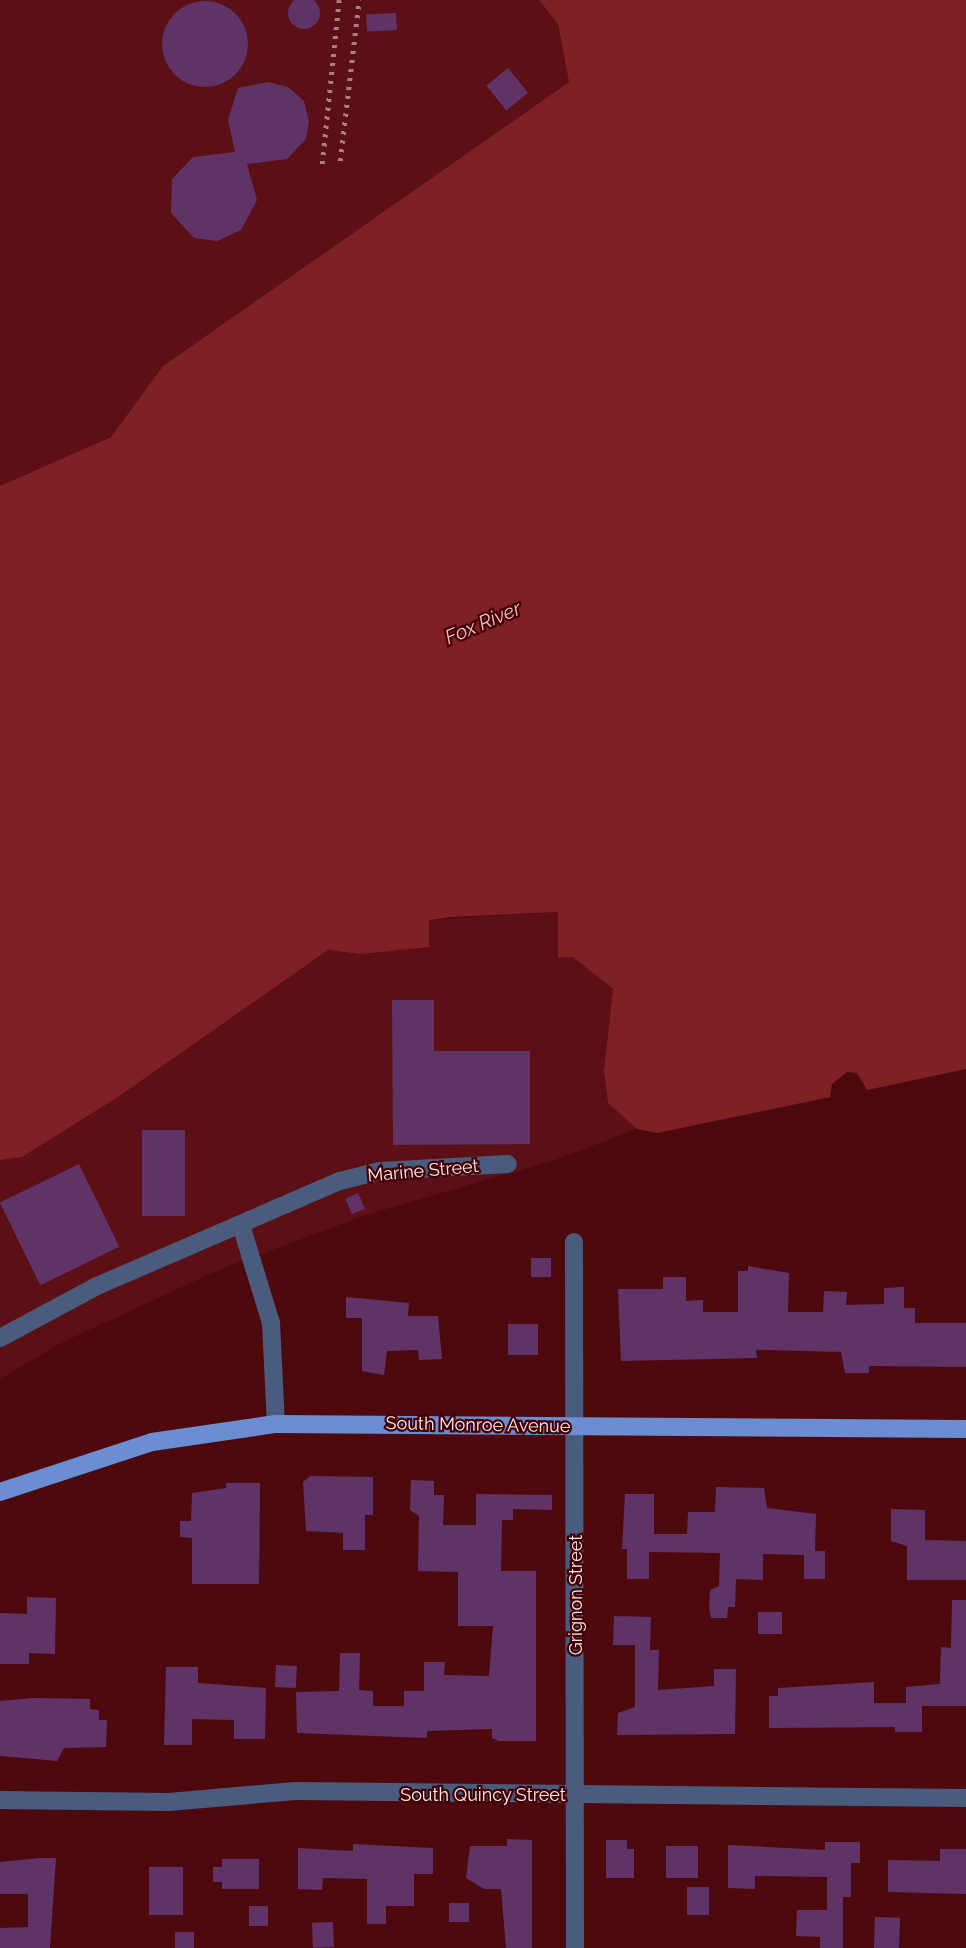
<!DOCTYPE html>
<html>
<head>
<meta charset="utf-8">
<style>
	body { margin:0 }
	#map { position:relative; width:966px; height:1948px; overflow:hidden; background:#4e090f; font-family:Raleway,sans-serif }
	div>[style] { position:absolute }
	[style*='--x'] { left:calc(var(--x)*1px); top:calc(var(--y)*1px); width:calc(var(--w)*1px); rotate:calc(var(--a)*1deg) }
	.built>* { inset:0; background:#5c0f15 }
	.water>* { inset:0; background:#7f2025 }
	.building>* { inset:0; background:#603367; transform-origin:0 0 }
	.round { border-radius:50% }
	.street>* { height:18px; margin:-9px; padding:0 9px; transform-origin:9px; border-radius:9px; background:#4a5c7d }
	.primary>* { height:18px; margin:-9px; padding:0 9px; transform-origin:9px; border-radius:9px; background:#6a8ed1 }
	.rail>* { height:4.5px; margin-top:-2.25px; transform-origin:0; background:repeating-linear-gradient(90deg,#aa7f82 0 3px,transparent 0 9px) }
	span { translate:-50% -50%; white-space:nowrap; text-align:center; line-height:1.15; -webkit-text-stroke:4.5px #420006; paint-order:stroke }
	.street-label { font-size:18px; color:#fdebea }
	.water-label { font-size:20px; color:#f8c1be; font-style:italic }
</style>
</head>
<body>
<div id="map">
	<div class="built">
		<i style="clip-path:polygon(0 0,539px 0,558px 24px,569px 82px,163px 366px,111px 437px,0 486px)"></i>
		<i style="clip-path:polygon(558px 912px,573px 957px,613px 989px,604px 1071px,608px 1103px,637px 1129px,555px 1160px,366px 1215px,221px 1269px,61px 1343px,0 1379px,0 1160px,22px 1157px,118px 1097px,328px 949px,429px 947px,429px 920px)"></i>
	</div>
	<div class="water">
		<i style="clip-path:polygon(539px 0,966px 0,966px 1069px,867px 1090px,857px 1073px,847px 1072px,832px 1084px,830px 1097px,657px 1133px,637px 1129px,608px 1103px,604px 1071px,613px 989px,573px 957px,558px 958px,558px 912px,451px 917px,429px 920px,429px 947px,362px 954px,328px 950px,118px 1097px,22px 1157px,0 1160px,0 486px,111px 437px,163px 366px,569px 82px,558px 24px)"></i>
	</div>
	<div class="building">
		<i class="round" style="left:288px;top:-3px;width:32px;height:32px"></i>
		<i class="round" style="left:162px;top:1px;width:86px;height:86px"></i>
		<i style="left:396px;top:13px;width:17px;height:30px;rotate:87deg"></i>
		<i style="left:508px;top:68px;width:32px;height:28px;rotate:51deg"></i>
		<i style="clip-path:polygon(268px 82px,288px 87px,304px 101px,309px 122px,306px 139px,287px 159px,247px 164px,257px 200px,241px 230px,217px 241px,194px 238px,171px 213px,172px 179px,193px 157px,235px 152px,228px 120px,238px 88px)"></i>
		<i style="clip-path:polygon(392px 1000px,434px 1000px,434px 1051px,530px 1051px,530px 1144px,393px 1145px)"></i>
		<i style="left:142px;top:1130px;width:43px;height:86px"></i>
		<i style="left:79px;top:1164px;width:92px;height:88px;rotate:64deg"></i>
		<i style="left:358px;top:1193px;width:17px;height:14px;rotate:66deg"></i>
		<i style="left:531px;top:1258px;width:20px;height:19px"></i>
		<i style="clip-path:polygon(748px 1266px,789px 1273px,788px 1312px,823px 1312px,824px 1291px,847px 1292px,846px 1305px,884px 1304px,884px 1288px,904px 1287px,904px 1308px,915px 1308px,915px 1323px,966px 1323px,966px 1367px,869px 1366px,869px 1373px,845px 1373px,841px 1352px,807px 1351px,756px 1350px,757px 1358px,621px 1361px,618px 1289px,663px 1289px,663px 1277px,686px 1277px,686px 1301px,703px 1300px,703px 1312px,738px 1312px,738px 1271px,748px 1271px)"></i>
		<i style="clip-path:polygon(346px 1297px,409px 1303px,408px 1316px,438px 1316px,442px 1359px,419px 1360px,418px 1350px,387px 1351px,384px 1375px,362px 1371px,362px 1318px,346px 1318px)"></i>
		<i style="left:508px;top:1324px;width:30px;height:31px"></i>
		<i style="clip-path:polygon(310px 1476px,373px 1477px,373px 1515px,365px 1515px,365px 1550px,343px 1550px,343px 1533px,306px 1531px,303px 1482px)"></i>
		<i style="clip-path:polygon(411px 1480px,434px 1481px,434px 1495px,444px 1495px,443px 1525px,476px 1525px,476px 1494px,552px 1495px,552px 1510px,513px 1509px,513px 1520px,502px 1520px,501px 1571px,536px 1571px,536px 1741px,499px 1741px,492px 1738px,492px 1729px,427px 1731px,427px 1738px,297px 1733px,296px 1692px,339px 1691px,340px 1653px,360px 1653px,359px 1690px,373px 1691px,373px 1706px,404px 1706px,404px 1691px,424px 1691px,424px 1662px,445px 1662px,444px 1675px,489px 1676px,493px 1626px,458px 1626px,458px 1572px,418px 1571px,419px 1516px,410px 1510px)"></i>
		<i style="clip-path:polygon(226px 1483px,260px 1483px,259px 1584px,192px 1584px,192px 1538px,180px 1537px,180px 1521px,191px 1521px,192px 1493px,226px 1488px)"></i>
		<i style="clip-path:polygon(716px 1487px,764px 1488px,767px 1508px,816px 1514px,815px 1551px,825px 1551px,825px 1579px,804px 1579px,804px 1555px,763px 1554px,763px 1580px,736px 1579px,735px 1607px,728px 1607px,727px 1618px,711px 1618px,709px 1607px,710px 1590px,719px 1586px,720px 1553px,649px 1552px,649px 1579px,627px 1579px,627px 1549px,622px 1549px,625px 1494px,654px 1494px,654px 1534px,687px 1534px,688px 1512px,715px 1512px)"></i>
		<i style="clip-path:polygon(891px 1509px,925px 1510px,925px 1540px,966px 1541px,966px 1580px,907px 1580px,907px 1546px,891px 1541px)"></i>
		<i style="clip-path:polygon(27px 1597px,56px 1598px,55px 1654px,29px 1653px,29px 1664px,0 1664px,0 1613px,27px 1614px)"></i>
		<i style="clip-path:polygon(952px 1600px,966px 1600px,966px 1706px,922px 1706px,922px 1732px,895px 1732px,895px 1727px,769px 1728px,769px 1696px,778px 1696px,778px 1688px,874px 1682px,874px 1703px,906px 1703px,906px 1687px,940px 1684px,941px 1647px,951px 1648px)"></i>
		<i style="left:758px;top:1612px;width:24px;height:22px"></i>
		<i style="clip-path:polygon(614px 1616px,651px 1617px,650px 1650px,659px 1650px,658px 1690px,714px 1686px,714px 1669px,736px 1669px,735px 1734px,617px 1735px,618px 1713px,635px 1707px,635px 1645px,613px 1645px)"></i>
		<i style="left:276px;top:1665px;width:21px;height:22px;rotate:3deg"></i>
		<i style="clip-path:polygon(166px 1667px,198px 1667px,198px 1683px,266px 1688px,265px 1739px,234px 1739px,234px 1720px,192px 1719px,192px 1745px,164px 1745px)"></i>
		<i style="clip-path:polygon(32px 1698px,90px 1699px,90px 1709px,99px 1710px,99px 1720px,107px 1720px,106px 1747px,64px 1748px,57px 1761px,0 1756px,0 1701px)"></i>
		<i style="clip-path:polygon(507px 1839px,532px 1840px,532px 1948px,506px 1948px,501px 1889px,484px 1889px,466px 1878px,470px 1846px,507px 1846px)"></i>
		<i style="clip-path:polygon(606px 1840px,627px 1840px,627px 1849px,634px 1849px,634px 1878px,606px 1878px)"></i>
		<i style="clip-path:polygon(825px 1842px,860px 1842px,860px 1863px,851px 1863px,851px 1897px,843px 1897px,843px 1948px,820px 1948px,820px 1937px,796px 1936px,797px 1910px,827px 1910px,827px 1877px,755px 1876px,755px 1889px,728px 1888px,728px 1845px,825px 1850px)"></i>
		<i style="clip-path:polygon(353px 1844px,433px 1848px,433px 1874px,414px 1874px,414px 1906px,386px 1906px,386px 1924px,367px 1924px,367px 1879px,323px 1878px,322px 1890px,298px 1889px,298px 1848px,353px 1851px)"></i>
		<i style="left:666px;top:1846px;width:32px;height:32px"></i>
		<i style="clip-path:polygon(940px 1849px,966px 1849px,966px 1894px,888px 1892px,888px 1860px,940px 1861px)"></i>
		<i style="clip-path:polygon(41px 1858px,56px 1858px,50px 1948px,0 1948px,0 1928px,28px 1927px,28px 1894px,0 1894px,0 1862px)"></i>
		<i style="clip-path:polygon(222px 1859px,259px 1859px,259px 1889px,222px 1889px,222px 1882px,213px 1882px,213px 1867px,222px 1867px)"></i>
		<i style="left:183px;top:1867px;width:48px;height:34px;rotate:90deg"></i>
		<i style="left:687px;top:1887px;width:22px;height:28px"></i>
		<i style="left:449px;top:1903px;width:20px;height:19px"></i>
		<i style="left:249px;top:1906px;width:19px;height:20px"></i>
		<i style="left:875px;top:1917px;width:25px;height:31px;rotate:2deg"></i>
		<i style="left:333px;top:1922px;width:25px;height:21px;rotate:88deg"></i>
		<i style="left:175px;top:1932px;width:19px;height:16px"></i>
	</div>
	<div class="street">
		<i style="--x:241;--y:1225;--w:102;--a:73"></i>
		<i style="--x:271;--y:1323;--w:101;--a:87.2"></i>
		<i style="--x:574;--y:1242;--w:706;--a:89.92"></i>
		<i style="--x:0;--y:1338;--w:110;--a:-28.2"></i>
		<i style="--x:97;--y:1286;--w:265;--a:-23.4"></i>
		<i style="--x:340;--y:1181;--w:41;--a:-14"></i>
		<i style="--x:380;--y:1171;--w:128;--a:-3.1"></i>
		<i style="--x:0;--y:1800;--w:169;--a:0.7"></i>
		<i style="--x:169;--y:1802;--w:127;--a:-5"></i>
		<i style="--x:296;--y:1791;--w:670;--a:0.6"></i>
	</div>
	<div class="primary">
		<i style="--x:0;--y:1492;--w:160;--a:-18.2"></i>
		<i style="--x:152;--y:1442;--w:125;--a:-8.3"></i>
		<i style="--x:276;--y:1424;--w:690;--a:0.42"></i>
	</div>
	<div class="rail">
		<i style="--x:340;--y:161;--w:162;--a:-83.3"></i>
		<i style="--x:322;--y:164;--w:165;--a:-84.1"></i>
	</div>
	<div class="street-label">
		<span style="left:423px;top:1171px;rotate:-5deg">Marine Street</span>
		<span style="left:478px;top:1425px;rotate:1deg">South Monroe Avenue</span>
		<span style="left:576px;top:1595px;rotate:-90deg">Grignon Street</span>
		<span style="left:483px;top:1795px">South Quincy Street</span>
	</div>
	<div class="water-label">
		<span style="left:483px;top:623px;rotate:-23deg">Fox River</span>
	</div>
</div>
</body>
</html>
